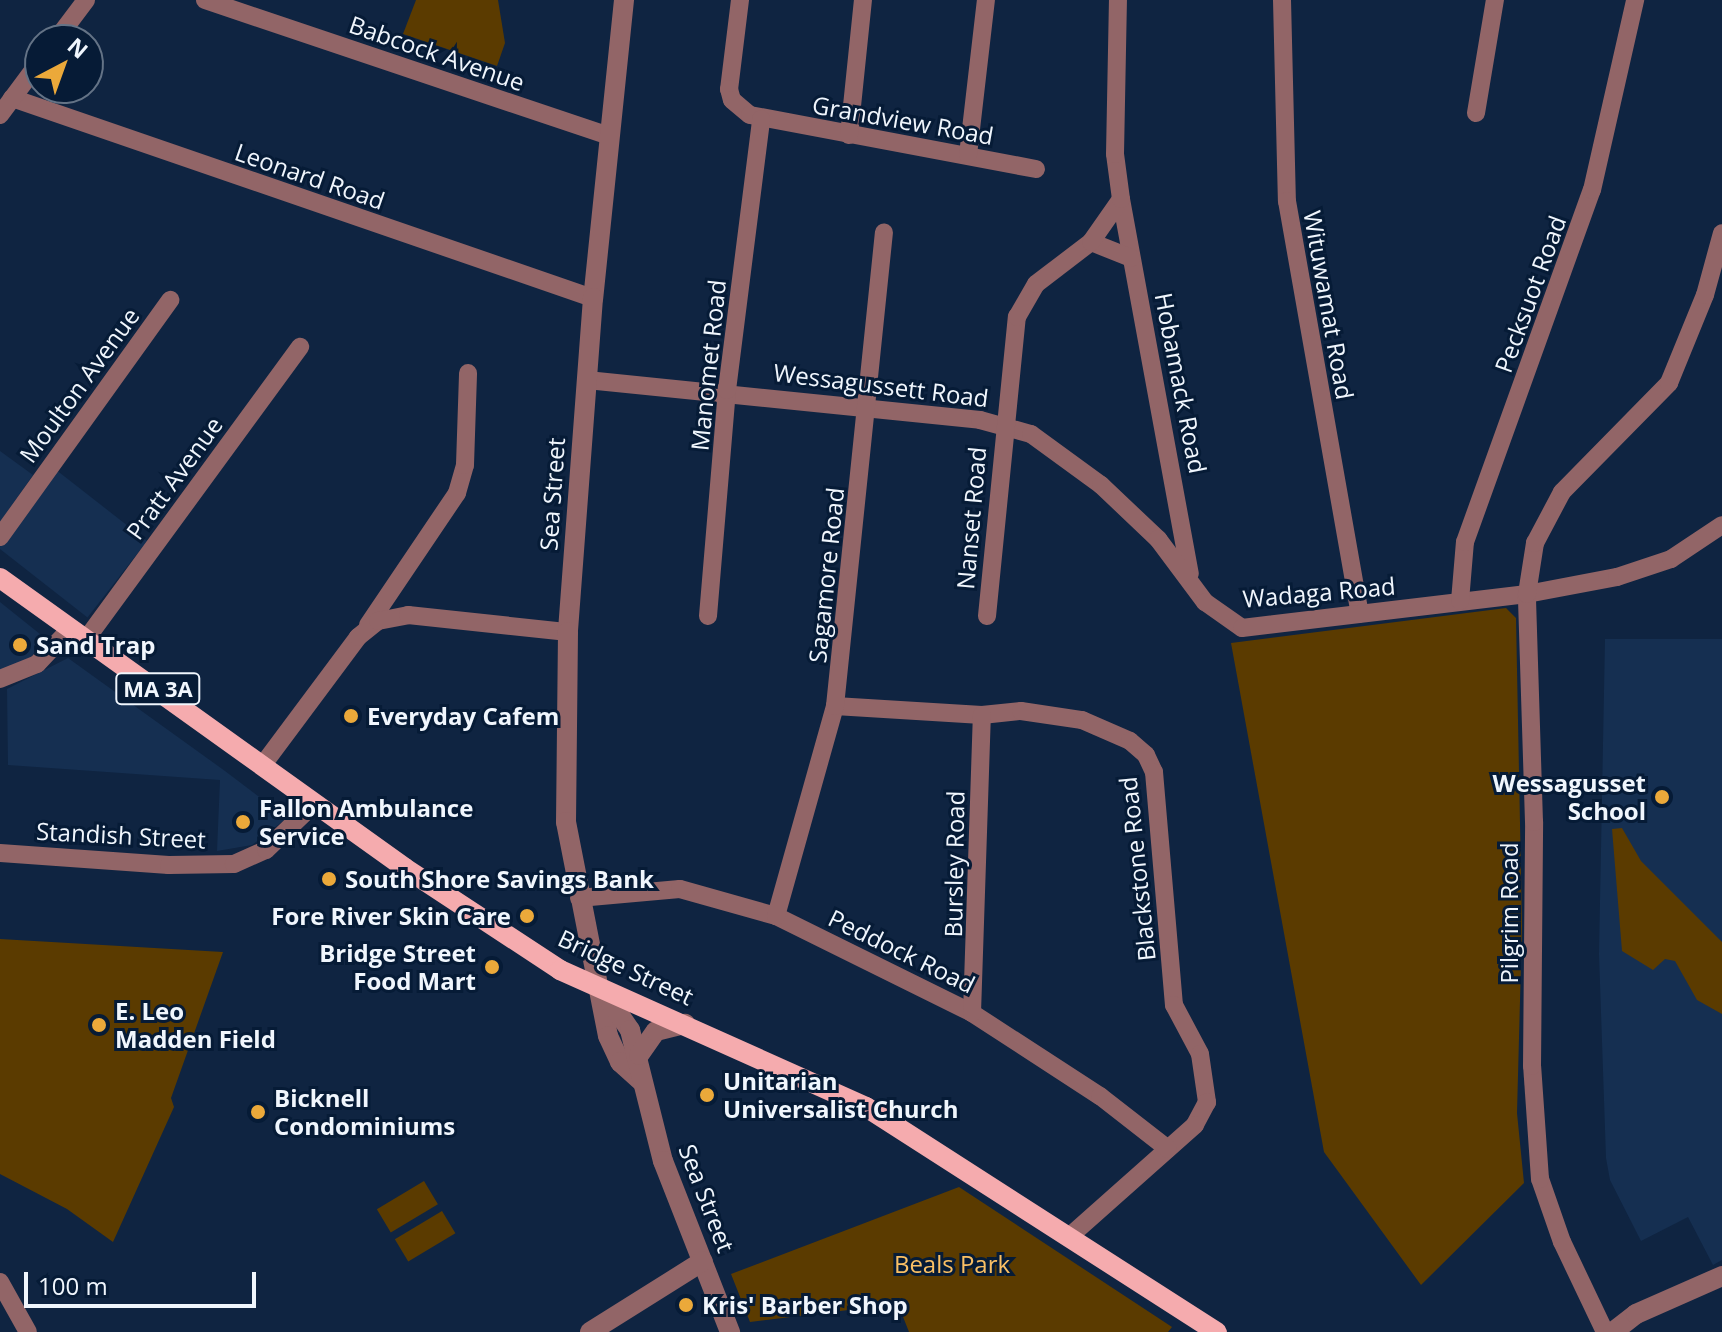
<!DOCTYPE html>
<html>
<head>
<meta charset="utf-8">
<style>
	body { margin:0 }
	#map { position:relative; width:1722px; height:1332px; overflow:hidden; background:#0f2441; font-family:"Open Sans",sans-serif }
	div>[style] { position:absolute }
	[style*='--x'] { left:calc(var(--x)*1px); top:calc(var(--y)*1px); width:calc(var(--w)*1px); rotate:calc(var(--a)*1deg) }
	.built>* { inset:0; background:#152f51; transform-origin:0 0 }
	.green>* { inset:0; background:#5b3b00; transform-origin:0 0 }
	.minor>* { height:18px; margin:-9px; padding:0 9px; transform-origin:9px; border-radius:9px; background:#926567 }
	.tertiary>* { height:20px; margin:-10px; padding:0 10px; transform-origin:10px; border-radius:10px; background:#926567 }
	.primary>* { height:20px; margin:-10px; padding:0 10px; transform-origin:10px; border-radius:10px; background:#f5abae }
	.dots>* { width:22px; height:22px; translate:-50% -50%; box-sizing:border-box; border:4px solid #061b36; border-radius:50% }
	span { translate:-50% -50%; white-space:nowrap; text-align:center; line-height:1.15; -webkit-text-stroke:6px #061b36; paint-order:stroke }
	.shield-label span { padding:2px 6px; background:#061b36; border:2px solid; border-radius:6px; -webkit-text-stroke-width:0 }
	.shield-label { font-size:22px; color:#f0f6fd; font-weight:700 }
	.street-label { font-size:24px; color:#f0f6fd }
	.poi-label { font-size:24px; color:#f0f6fd; font-weight:700 }
	.left { translate:0 -50%; text-align:left }
	.right { translate:-100% -50%; text-align:right }
	.park-label { font-size:24px; color:#fac065 }
	.north { position:absolute; left:24px; top:24px; width:80px; height:80px; box-sizing:border-box; background:#061b36; border:2px solid #647386; border-radius:50%; rotate:41deg; font-size:22px; font-weight:700; line-height:32px; text-align:center; color:#f0f6fd }
	.north::after { content:''; display:block; margin:auto; width:28px; height:36px; background:#eba93a; clip-path:polygon(50% 0,100% 100%,50% 72%,0 100%) }
	.scale { position:absolute; left:24px; top:1272px; width:232px; height:36px; box-sizing:border-box; border:4px solid #f0f6fd; border-top:0; padding-left:10px; font-size:24px; line-height:28px; white-space:nowrap; color:#f0f6fd; -webkit-text-stroke:6px #061b36; paint-order:stroke }
</style>
</head>
<body>
<div id="map">
	<div class="built">
		<i style="clip-path:polygon(0 451px,33px 475px,0 522px)"></i>
		<i style="left:55px;top:469px;width:117px;height:97px;rotate:38deg"></i>
		<i style="clip-path:polygon(0 602px,45px 638px,31px 657px,0 674px)"></i>
		<i style="clip-path:polygon(1605px 639px,1722px 639px,1722px 1260px,1713px 1265px,1688px 1217px,1641px 1241px,1610px 1180px,1606px 1158px,1599px 954px)"></i>
		<i style="clip-path:polygon(68px 658px,225px 771px,287px 818px,252px 845px,217px 851px,220px 780px,8px 765px,7px 689px)"></i>
	</div>
	<div class="green">
		<i style="clip-path:polygon(416px 0,498px 0,505px 43px,497px 66px,403px 34px)"></i>
		<i style="clip-path:polygon(1506px 608px,1516px 618px,1522px 926px,1517px 1113px,1524px 1183px,1421px 1285px,1324px 1152px,1231px 643px)"></i>
		<i style="clip-path:polygon(1622px 828px,1641px 861px,1722px 942px,1722px 1014px,1697px 1000px,1675px 961px,1665px 959px,1653px 970px,1622px 951px,1612px 829px)"></i>
		<i style="clip-path:polygon(0 939px,223px 952px,171px 1098px,174px 1107px,113px 1242px,67px 1209px,0 1174px)"></i>
		<i style="left:424px;top:1181px;width:27px;height:55px;rotate:59deg"></i>
		<i style="clip-path:polygon(959px 1187px,1172px 1327px,1168px 1332px,909px 1332px,898px 1304px,750px 1322px,731px 1274px)"></i>
		<i style="left:442px;top:1211px;width:26px;height:55px;rotate:59deg"></i>
	</div>
	<div class="minor">
		<i style="--x:205;--y:0;--w:425;--a:18.6"></i>
		<i style="--x:740;--y:0;--w:90;--a:97"></i>
		<i style="--x:729;--y:89;--w:11;--a:75"></i>
		<i style="--x:732;--y:100;--w:23;--a:40"></i>
		<i style="--x:750;--y:115;--w:291;--a:10.7"></i>
		<i style="--x:1282;--y:0;--w:201;--a:88.6"></i>
		<i style="--x:1287;--y:201;--w:419;--a:80"></i>
		<i style="--x:56;--y:40;--w:50;--a:-53.1"></i>
		<i style="--x:12;--y:98;--w:614;--a:19"></i>
		<i style="--x:1476;--y:113;--w:115;--a:-80.5"></i>
		<i style="--x:0;--y:115;--w:67;--a:-53.5"></i>
		<i style="--x:849;--y:135;--w:136;--a:-84.1"></i>
		<i style="--x:968;--y:155;--w:156;--a:-83.4"></i>
		<i style="--x:1121;--y:199;--w:381;--a:79.6"></i>
		<i style="--x:1091;--y:242;--w:43;--a:21.8"></i>
		<i style="--x:587;--y:380;--w:395;--a:5.8"></i>
		<i style="--x:980;--y:420;--w:53;--a:15.4"></i>
		<i style="--x:1031;--y:434;--w:87;--a:36.1"></i>
		<i style="--x:1101;--y:485;--w:79;--a:43.5"></i>
		<i style="--x:1158;--y:539;--w:79;--a:53.3"></i>
		<i style="--x:1205;--y:602;--w:45;--a:35.1"></i>
		<i style="--x:1242;--y:628;--w:287;--a:-6.8"></i>
		<i style="--x:1527;--y:594;--w:92;--a:-10.7"></i>
		<i style="--x:1617;--y:577;--w:57;--a:-18.4"></i>
		<i style="--x:1671;--y:559;--w:61;--a:-33.7"></i>
		<i style="--x:0;--y:537;--w:292;--a:-54.3"></i>
		<i style="--x:1460;--y:601;--w:59;--a:-85.2"></i>
		<i style="--x:1465;--y:542;--w:374;--a:-70.2"></i>
		<i style="--x:1592;--y:190;--w:195;--a:-77.2"></i>
		<i style="--x:708;--y:616;--w:227;--a:-85.2"></i>
		<i style="--x:727;--y:390;--w:273;--a:-82.8"></i>
		<i style="--x:987;--y:616;--w:301;--a:-84.3"></i>
		<i style="--x:1017;--y:317;--w:38;--a:-60"></i>
		<i style="--x:1036;--y:284;--w:69;--a:-37.4"></i>
		<i style="--x:1091;--y:242;--w:52;--a:-55.1"></i>
		<i style="--x:1121;--y:199;--w:45;--a:-97.6"></i>
		<i style="--x:1115;--y:154;--w:154;--a:-88.9"></i>
		<i style="--x:368;--y:625;--w:159;--a:-56"></i>
		<i style="--x:457;--y:493;--w:29;--a:-74"></i>
		<i style="--x:465;--y:465;--w:92;--a:-88.1"></i>
		<i style="--x:87;--y:638;--w:361;--a:-53.8"></i>
		<i style="--x:0;--y:679;--w:40;--a:-22"></i>
		<i style="--x:37;--y:664;--w:48;--a:-46.7"></i>
		<i style="--x:835;--y:706;--w:147;--a:3.5"></i>
		<i style="--x:982;--y:715;--w:39;--a:-6"></i>
		<i style="--x:1021;--y:711;--w:62;--a:8.4"></i>
		<i style="--x:1082;--y:720;--w:52;--a:23.6"></i>
		<i style="--x:1130;--y:741;--w:21;--a:41"></i>
		<i style="--x:1146;--y:755;--w:19;--a:65"></i>
		<i style="--x:1154;--y:772;--w:234;--a:85.1"></i>
		<i style="--x:1174;--y:1005;--w:55;--a:62"></i>
		<i style="--x:1200;--y:1054;--w:49;--a:81.7"></i>
		<i style="--x:1207;--y:1102;--w:26;--a:118"></i>
		<i style="--x:1195;--y:1125;--w:166;--a:138.4"></i>
		<i style="--x:262;--y:766;--w:161;--a:-53.3"></i>
		<i style="--x:358;--y:637;--w:26;--a:-39"></i>
		<i style="--x:378;--y:621;--w:31;--a:-11"></i>
		<i style="--x:408;--y:615;--w:161;--a:6.1"></i>
		<i style="--x:0;--y:853;--w:169;--a:4.1"></i>
		<i style="--x:169;--y:865;--w:65;--a:-0.9"></i>
		<i style="--x:234;--y:864;--w:35;--a:-24"></i>
		<i style="--x:266;--y:850;--w:66;--a:-43.8"></i>
		<i style="--x:579;--y:898;--w:101;--a:-5.1"></i>
		<i style="--x:680;--y:889;--w:100;--a:15.7"></i>
		<i style="--x:776;--y:916;--w:219;--a:26.3"></i>
		<i style="--x:972;--y:1013;--w:153;--a:33"></i>
		<i style="--x:1100;--y:1096;--w:86;--a:37.9"></i>
		<i style="--x:776;--y:916;--w:218;--a:-74.3"></i>
		<i style="--x:835;--y:706;--w:476;--a:-84.1"></i>
		<i style="--x:972;--y:1013;--w:298;--a:-88.1"></i>
		<i style="--x:0;--y:1282;--w:57;--a:60.8"></i>
		<i style="--x:1605;--y:1332;--w:100;--a:-115.5"></i>
		<i style="--x:1562;--y:1242;--w:67;--a:-109.2"></i>
		<i style="--x:1540;--y:1179;--w:113;--a:-94"></i>
		<i style="--x:1532;--y:1066;--w:244;--a:-89.5"></i>
		<i style="--x:1534;--y:822;--w:228;--a:-91.8"></i>
		<i style="--x:1527;--y:594;--w:52;--a:-81.1"></i>
		<i style="--x:1535;--y:543;--w:58;--a:-62.1"></i>
		<i style="--x:1562;--y:492;--w:153;--a:-45.5"></i>
		<i style="--x:1669;--y:383;--w:95;--a:-67.8"></i>
		<i style="--x:1705;--y:295;--w:64;--a:-74.7"></i>
	</div>
	<div class="tertiary">
		<i style="--x:624;--y:0;--w:300;--a:95.9"></i>
		<i style="--x:593;--y:298;--w:335;--a:94.3"></i>
		<i style="--x:568;--y:632;--w:190;--a:90.6"></i>
		<i style="--x:566;--y:822;--w:218;--a:78.9"></i>
		<i style="--x:608;--y:1036;--w:29;--a:65"></i>
		<i style="--x:620;--y:1062;--w:28;--a:42"></i>
		<i style="--x:605;--y:994;--w:44;--a:55.2"></i>
		<i style="--x:630;--y:1030;--w:135;--a:75.9"></i>
		<i style="--x:663;--y:1161;--w:184;--a:68.6"></i>
		<i style="--x:639;--y:1055;--w:29;--a:-55"></i>
		<i style="--x:656;--y:1031;--w:30;--a:-14"></i>
		<i style="--x:590;--y:1332;--w:133;--a:-32.1"></i>
		<i style="--x:1613;--y:1332;--w:29;--a:-38"></i>
		<i style="--x:1636;--y:1314;--w:94;--a:-23.8"></i>
	</div>
	<div class="primary">
		<i style="--x:0;--y:578;--w:498;--a:35.6"></i>
		<i style="--x:405;--y:868;--w:186;--a:33.3"></i>
		<i style="--x:560;--y:970;--w:335;--a:24.1"></i>
		<i style="--x:866;--y:1107;--w:417;--a:32.7"></i>
	</div>
	<div class="dots">
		<i style="left:20px;top:645px;background:#eba93a"></i>
		<i style="left:351px;top:716px;background:#eba93a"></i>
		<i style="left:1662px;top:797px;background:#eba93a"></i>
		<i style="left:243px;top:822px;background:#eba93a"></i>
		<i style="left:329px;top:879px;background:#eba93a"></i>
		<i style="left:527px;top:916px;background:#eba93a"></i>
		<i style="left:492px;top:967px;background:#eba93a"></i>
		<i style="left:99px;top:1025px;background:#eba93a"></i>
		<i style="left:707px;top:1095px;background:#eba93a"></i>
		<i style="left:258px;top:1112px;background:#eba93a"></i>
		<i style="left:686px;top:1305px;background:#eba93a"></i>
	</div>
	<div class="shield-label">
		<span style="left:158px;top:689px">MA 3A</span>
	</div>
	<div class="street-label">
		<span style="left:437px;top:53px;rotate:19deg">Babcock Avenue</span>
		<span style="left:903px;top:120px;rotate:10deg">Grandview Road</span>
		<span style="left:310px;top:176px;rotate:19deg">Leonard Road</span>
		<span style="left:1530px;top:294px;rotate:-70deg">Pecksuot Road</span>
		<span style="left:1329px;top:305px;rotate:80deg">Wituwamat Road</span>
		<span style="left:708px;top:365px;rotate:-84deg">Manomet Road</span>
		<span style="left:1181px;top:383px;rotate:79deg">Hobamack Road</span>
		<span style="left:79px;top:385px;rotate:-54deg">Moulton Avenue</span>
		<span style="left:881px;top:385px;rotate:7deg">Wessagussett Road</span>
		<span style="left:174px;top:478px;rotate:-54deg">Pratt Avenue</span>
		<span style="left:552px;top:494px;rotate:-86deg">Sea Street</span>
		<span style="left:971px;top:518px;rotate:-85deg">Nanset Road</span>
		<span style="left:826px;top:575px;rotate:-84deg">Sagamore Road</span>
		<span style="left:1319px;top:592px;rotate:-5deg">Wadaga Road</span>
		<span style="left:121px;top:835px;rotate:3deg">Standish Street</span>
		<span style="left:954px;top:864px;rotate:-89deg">Bursley Road</span>
		<span style="left:1137px;top:869px;rotate:-96deg">Blackstone Road</span>
		<span style="left:1509px;top:913px;rotate:-90deg">Pilgrim Road</span>
		<span style="left:902px;top:951px;rotate:26deg">Peddock Road</span>
		<span style="left:626px;top:967px;rotate:25deg">Bridge Street</span>
		<span style="left:707px;top:1198px;rotate:69deg">Sea Street</span>
	</div>
	<div class="poi-label">
		<span class="left" style="left:36px;top:645px">Sand Trap</span>
		<span class="left" style="left:367px;top:716px">Everyday Cafem</span>
		<span class="right" style="left:1646px;top:797px">Wessagusset<br>School</span>
		<span class="left" style="left:259px;top:822px">Fallon Ambulance<br>Service</span>
		<span class="left" style="left:345px;top:879px">South Shore Savings Bank</span>
		<span class="right" style="left:511px;top:916px">Fore River Skin Care</span>
		<span class="right" style="left:476px;top:967px">Bridge Street<br>Food Mart</span>
		<span class="left" style="left:115px;top:1025px">E. Leo<br>Madden Field</span>
		<span class="left" style="left:723px;top:1095px">Unitarian<br>Universalist Church</span>
		<span class="left" style="left:274px;top:1112px">Bicknell<br>Condominiums</span>
		<span class="left" style="left:702px;top:1305px">Kris' Barber Shop</span>
	</div>
	<div class="park-label">
		<span style="left:952px;top:1264px">Beals Park</span>
	</div>
	<div class="north">N</div>
	<div class="scale">100 m</div>
</div>
</body>
</html>
